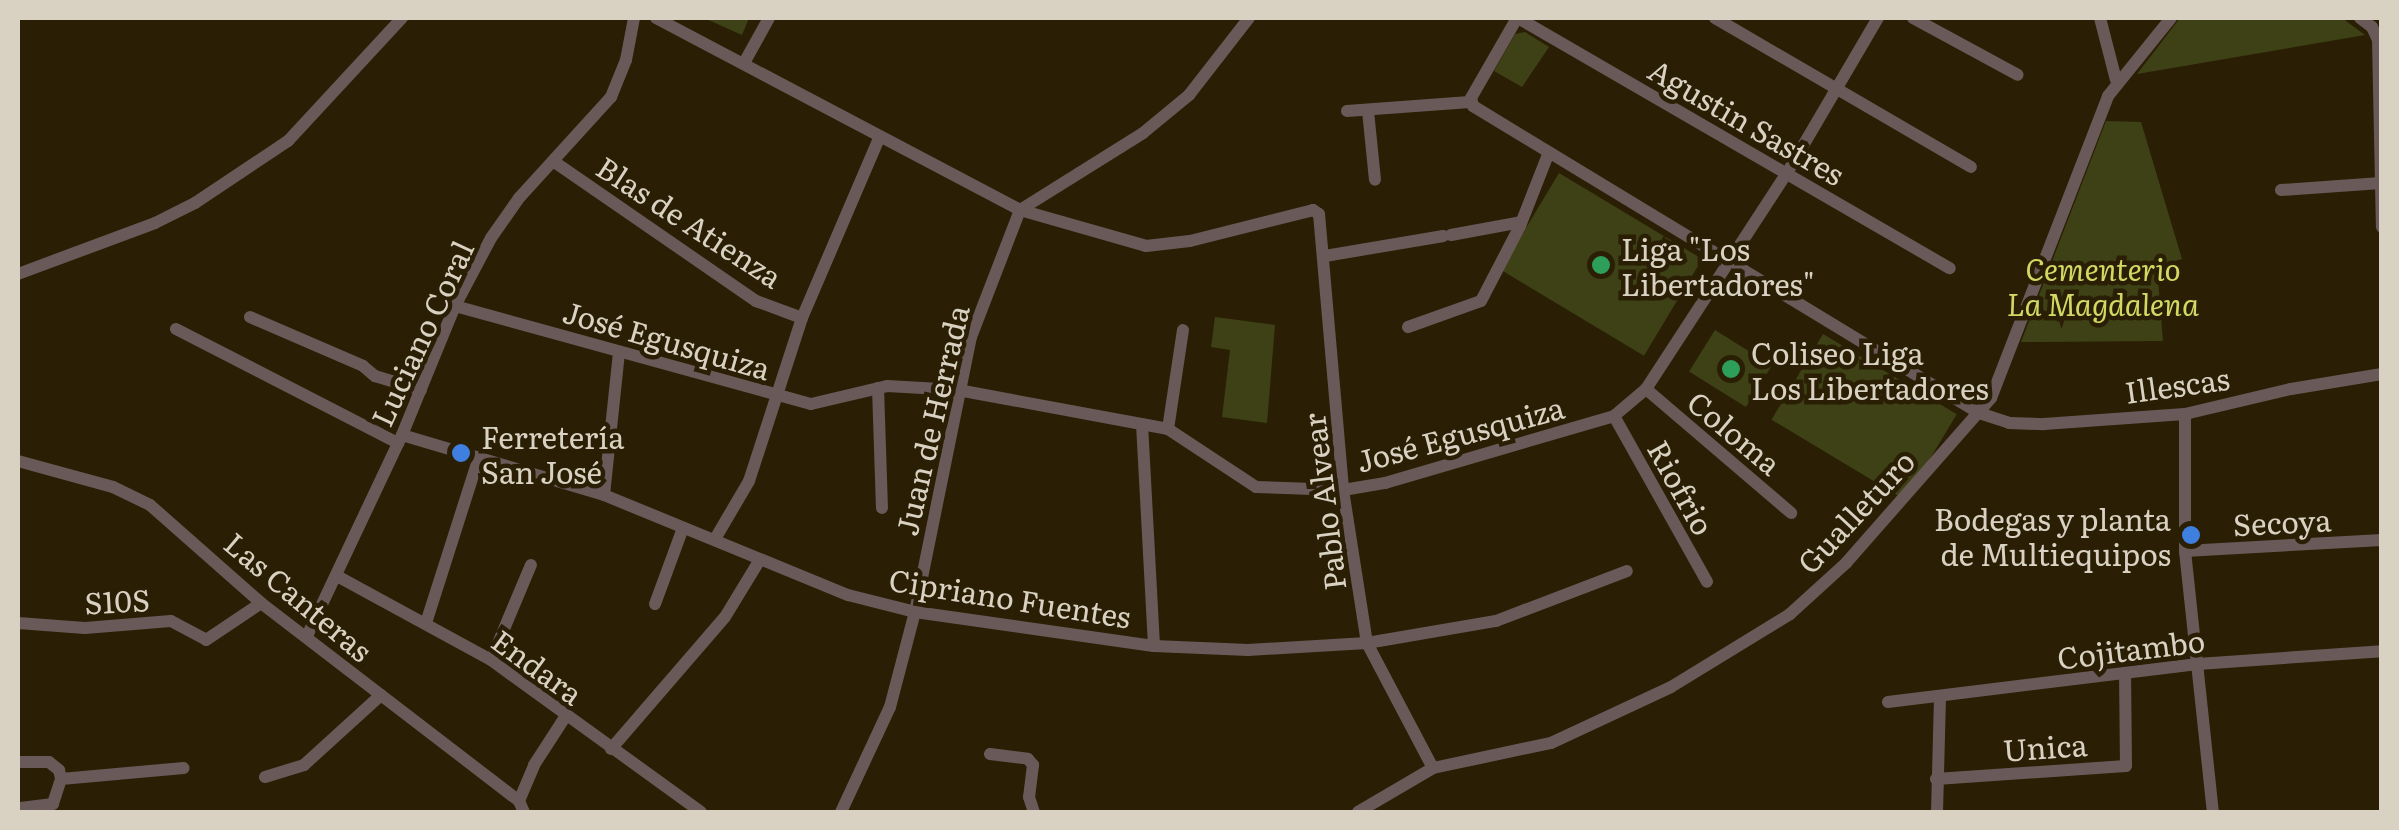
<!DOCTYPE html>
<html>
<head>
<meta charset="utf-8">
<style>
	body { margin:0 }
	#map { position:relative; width:2399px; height:830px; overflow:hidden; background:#2a1f04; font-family:Literata,serif }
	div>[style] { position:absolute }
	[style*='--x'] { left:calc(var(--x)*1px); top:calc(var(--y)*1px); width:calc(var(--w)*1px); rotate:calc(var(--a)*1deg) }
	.green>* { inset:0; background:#3e4116; transform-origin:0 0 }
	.minor>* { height:12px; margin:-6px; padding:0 6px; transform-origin:6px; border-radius:6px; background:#695a59 }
	.dots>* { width:28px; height:28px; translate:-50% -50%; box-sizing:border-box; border:5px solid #2a1f04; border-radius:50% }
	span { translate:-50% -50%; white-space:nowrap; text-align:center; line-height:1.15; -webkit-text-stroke:9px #2a1f04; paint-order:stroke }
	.street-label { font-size:30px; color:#d9d2c3 }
	.poi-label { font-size:30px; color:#d9d2c3 }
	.left { translate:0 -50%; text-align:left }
	.right { translate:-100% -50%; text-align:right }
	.park-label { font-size:30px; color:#d1d964; font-style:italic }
	.frame { position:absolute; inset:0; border:20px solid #d9d2c3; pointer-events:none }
</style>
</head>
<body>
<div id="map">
	<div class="green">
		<i style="clip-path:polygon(704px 18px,749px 18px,742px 35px)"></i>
		<i style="clip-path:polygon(2180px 18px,2342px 18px,2365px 35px,2137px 74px)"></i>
		<i style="clip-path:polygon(1525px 32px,1549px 47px,1522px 87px,1494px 71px,1515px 34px)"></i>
		<i style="clip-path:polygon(2106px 121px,2141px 122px,2182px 259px,2157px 266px,2163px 341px,2021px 342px)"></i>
		<i style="left:1559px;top:173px;width:167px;height:113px;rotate:31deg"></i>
		<i style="clip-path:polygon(1215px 317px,1275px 325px,1267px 423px,1222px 417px,1230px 350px,1211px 347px)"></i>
		<i style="left:1715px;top:330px;width:67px;height:49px;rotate:32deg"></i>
		<i style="left:1823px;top:334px;width:156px;height:100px;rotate:31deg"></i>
	</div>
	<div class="minor">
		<i style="--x:656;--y:18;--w:412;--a:27.8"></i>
		<i style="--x:1020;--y:210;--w:131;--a:15.9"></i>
		<i style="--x:1146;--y:246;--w:44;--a:-6.5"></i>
		<i style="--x:1190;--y:241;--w:127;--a:-14.1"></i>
		<i style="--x:1313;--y:210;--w:7;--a:34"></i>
		<i style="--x:1319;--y:214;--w:277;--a:85"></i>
		<i style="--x:1343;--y:490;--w:155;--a:81.1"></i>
		<i style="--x:1367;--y:643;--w:141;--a:62.2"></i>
		<i style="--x:1517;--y:18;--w:92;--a:119.9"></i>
		<i style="--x:1471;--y:98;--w:8;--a:76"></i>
		<i style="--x:1473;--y:106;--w:592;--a:31.25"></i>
		<i style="--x:1979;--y:413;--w:32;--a:18"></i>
		<i style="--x:2009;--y:423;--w:35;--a:2"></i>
		<i style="--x:2044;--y:424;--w:141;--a:-4.1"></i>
		<i style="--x:2185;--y:414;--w:109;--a:-13.3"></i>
		<i style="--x:2291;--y:389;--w:92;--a:-9.4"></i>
		<i style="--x:1518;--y:18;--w:499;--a:30.1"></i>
		<i style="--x:1715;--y:18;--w:296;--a:30.2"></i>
		<i style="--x:1913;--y:18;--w:119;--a:28.5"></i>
		<i style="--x:2100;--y:18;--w:64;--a:75.5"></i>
		<i style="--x:2360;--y:18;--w:15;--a:37"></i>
		<i style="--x:2372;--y:27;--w:14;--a:65"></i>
		<i style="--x:2378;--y:40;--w:187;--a:88.8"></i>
		<i style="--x:744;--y:63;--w:51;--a:-60.9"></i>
		<i style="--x:1347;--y:111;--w:123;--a:-4.2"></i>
		<i style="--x:1368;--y:111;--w:69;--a:84.2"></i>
		<i style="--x:553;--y:161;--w:247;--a:34.6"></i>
		<i style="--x:756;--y:301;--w:49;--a:20.3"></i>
		<i style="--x:2281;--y:190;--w:100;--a:-4"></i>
		<i style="--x:1020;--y:210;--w:145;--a:-32"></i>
		<i style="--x:1143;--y:133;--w:60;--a:-39.6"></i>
		<i style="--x:1189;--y:95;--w:98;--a:-52.1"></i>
		<i style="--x:1451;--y:235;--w:71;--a:-10.5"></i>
		<i style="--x:1325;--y:256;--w:120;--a:-9.6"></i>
		<i style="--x:18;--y:274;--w:146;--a:-20.4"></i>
		<i style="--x:155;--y:223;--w:45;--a:-26.6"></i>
		<i style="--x:195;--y:203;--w:112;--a:-33.7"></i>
		<i style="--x:288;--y:141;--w:168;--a:-47.2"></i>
		<i style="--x:455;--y:306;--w:369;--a:15.4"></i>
		<i style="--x:811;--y:404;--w:78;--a:-13.3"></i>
		<i style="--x:887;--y:386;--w:71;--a:3.2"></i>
		<i style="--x:958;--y:390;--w:214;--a:10.5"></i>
		<i style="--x:1168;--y:429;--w:105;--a:33.4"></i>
		<i style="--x:1256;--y:487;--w:87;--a:2"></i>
		<i style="--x:1343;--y:490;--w:43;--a:-9.5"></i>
		<i style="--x:1385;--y:483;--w:239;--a:-16.3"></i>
		<i style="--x:1614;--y:416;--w:42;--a:-40.2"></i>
		<i style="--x:1646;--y:389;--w:258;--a:-56.9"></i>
		<i style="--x:1787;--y:173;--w:180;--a:-59.6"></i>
		<i style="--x:250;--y:317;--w:123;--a:23.4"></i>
		<i style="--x:363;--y:366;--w:16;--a:40"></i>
		<i style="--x:375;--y:376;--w:48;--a:16.9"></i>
		<i style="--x:1408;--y:327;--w:77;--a:-19.6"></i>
		<i style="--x:1481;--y:301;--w:85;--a:-62.5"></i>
		<i style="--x:1520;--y:226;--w:79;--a:-68.6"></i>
		<i style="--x:176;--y:329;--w:250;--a:27.2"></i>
		<i style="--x:878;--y:388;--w:120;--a:88.1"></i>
		<i style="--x:1646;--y:389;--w:191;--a:40.5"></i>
		<i style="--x:2185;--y:414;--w:137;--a:90"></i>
		<i style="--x:2185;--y:551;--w:262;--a:83.9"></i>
		<i style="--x:1614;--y:416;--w:190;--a:60.7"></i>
		<i style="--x:1142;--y:424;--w:222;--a:86.9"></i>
		<i style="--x:1168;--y:429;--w:100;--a:-81.4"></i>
		<i style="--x:402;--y:435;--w:211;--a:16.5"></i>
		<i style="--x:604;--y:495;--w:264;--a:22.3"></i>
		<i style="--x:848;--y:595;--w:69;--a:14.2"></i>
		<i style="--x:915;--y:612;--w:241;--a:8.1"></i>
		<i style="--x:1154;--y:646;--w:94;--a:2.4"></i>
		<i style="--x:1248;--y:650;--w:119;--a:-3.4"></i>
		<i style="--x:1367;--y:643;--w:131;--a:-9.7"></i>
		<i style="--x:1496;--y:621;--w:140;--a:-20.9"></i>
		<i style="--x:18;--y:461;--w:98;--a:15.3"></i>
		<i style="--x:113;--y:487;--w:41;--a:25.9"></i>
		<i style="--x:150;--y:505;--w:148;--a:41.4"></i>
		<i style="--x:261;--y:603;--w:325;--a:37.5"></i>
		<i style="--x:519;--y:801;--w:12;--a:66"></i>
		<i style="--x:604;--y:495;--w:144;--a:-84"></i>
		<i style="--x:715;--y:539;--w:67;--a:-59.6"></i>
		<i style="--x:749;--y:481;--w:171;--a:-72"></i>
		<i style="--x:802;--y:318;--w:196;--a:-66.8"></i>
		<i style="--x:2185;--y:551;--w:197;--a:-3.2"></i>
		<i style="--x:337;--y:576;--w:175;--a:28.6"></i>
		<i style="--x:491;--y:660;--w:259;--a:35.9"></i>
		<i style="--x:655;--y:604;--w:81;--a:-69.8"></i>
		<i style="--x:18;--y:623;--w:67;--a:4.3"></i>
		<i style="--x:85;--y:628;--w:86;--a:-4.7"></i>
		<i style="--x:171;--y:621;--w:40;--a:28"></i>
		<i style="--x:206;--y:640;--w:66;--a:-33.9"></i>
		<i style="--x:426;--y:623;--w:174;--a:-72.3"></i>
		<i style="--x:307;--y:636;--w:222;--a:-64.7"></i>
		<i style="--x:402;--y:435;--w:139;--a:-67.7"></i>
		<i style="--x:455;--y:306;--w:77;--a:-62.1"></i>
		<i style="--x:491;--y:238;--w:49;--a:-55"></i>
		<i style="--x:519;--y:198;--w:137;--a:-47.7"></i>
		<i style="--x:611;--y:97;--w:40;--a:-68"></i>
		<i style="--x:626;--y:60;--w:43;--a:-79.2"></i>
		<i style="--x:491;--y:660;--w:103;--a:-67.2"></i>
		<i style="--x:1888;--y:702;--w:312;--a:-7"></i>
		<i style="--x:2198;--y:664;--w:184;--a:-4"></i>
		<i style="--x:611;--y:749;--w:174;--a:-49.2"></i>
		<i style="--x:725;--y:617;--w:66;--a:-58.7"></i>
		<i style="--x:990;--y:754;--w:38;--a:7"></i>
		<i style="--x:1028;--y:759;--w:8;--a:50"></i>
		<i style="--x:1033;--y:765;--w:32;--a:97"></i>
		<i style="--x:1029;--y:797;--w:16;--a:72"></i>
		<i style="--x:18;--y:762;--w:31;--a:0"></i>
		<i style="--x:49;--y:762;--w:13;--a:39"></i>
		<i style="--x:59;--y:770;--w:9;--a:77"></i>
		<i style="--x:61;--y:779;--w:26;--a:108"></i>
		<i style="--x:53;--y:804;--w:35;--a:173"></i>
		<i style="--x:265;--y:777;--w:41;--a:-17.1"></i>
		<i style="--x:304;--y:765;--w:104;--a:-42.3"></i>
		<i style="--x:61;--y:779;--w:123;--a:-5.1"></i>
		<i style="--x:1936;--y:779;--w:190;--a:-3.9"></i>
		<i style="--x:2126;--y:766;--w:91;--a:-90.6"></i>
		<i style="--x:519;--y:801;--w:39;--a:-67"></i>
		<i style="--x:534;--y:765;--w:57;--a:-57.1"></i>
		<i style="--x:841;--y:812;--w:116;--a:-65"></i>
		<i style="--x:890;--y:707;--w:98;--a:-75.3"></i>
		<i style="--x:915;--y:612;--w:281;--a:-78.5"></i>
		<i style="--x:971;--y:337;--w:136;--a:-68.9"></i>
		<i style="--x:1358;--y:812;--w:87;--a:-30.4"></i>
		<i style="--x:1433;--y:768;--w:121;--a:-12"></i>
		<i style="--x:1551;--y:743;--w:132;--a:-25"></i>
		<i style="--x:1671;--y:687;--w:140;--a:-31.5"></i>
		<i style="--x:1790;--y:614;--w:76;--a:-42.3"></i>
		<i style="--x:1846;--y:563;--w:220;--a:-48.7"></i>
		<i style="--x:1991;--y:398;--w:324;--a:-68.8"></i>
		<i style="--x:2108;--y:96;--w:100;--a:-51.1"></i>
		<i style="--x:1937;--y:812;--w:114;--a:-88.5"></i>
	</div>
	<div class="dots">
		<i style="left:1601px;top:265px;background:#2e9e5b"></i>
		<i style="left:1731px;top:369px;background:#2e9e5b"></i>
		<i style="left:461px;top:453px;background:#3f7fe0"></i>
		<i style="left:2191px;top:535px;background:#3f7fe0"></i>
	</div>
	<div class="street-label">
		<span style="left:1747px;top:121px;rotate:30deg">Agustin Sastres</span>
		<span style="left:690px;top:221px;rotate:33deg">Blas de Atienza</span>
		<span style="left:421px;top:333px;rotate:-65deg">Luciano Coral</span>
		<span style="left:667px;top:339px;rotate:16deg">José Egusquiza</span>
		<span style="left:2177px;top:384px;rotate:-8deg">Illescas</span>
		<span style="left:931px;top:420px;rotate:-77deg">Juan de Herrada</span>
		<span style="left:1735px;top:432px;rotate:40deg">Coloma</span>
		<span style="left:1460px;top:433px;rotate:-15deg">José Egusquiza</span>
		<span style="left:1682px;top:487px;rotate:61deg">Riofrio</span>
		<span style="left:1323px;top:502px;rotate:-97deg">Pablo Alvear</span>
		<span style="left:1855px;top:511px;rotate:-47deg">Gualleturo</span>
		<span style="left:2282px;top:521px;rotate:-3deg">Secoya</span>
		<span style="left:299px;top:596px;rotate:40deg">Las Canteras</span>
		<span style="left:1010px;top:597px;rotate:9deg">Cipriano Fuentes</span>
		<span style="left:117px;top:600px;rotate:-3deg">S10S</span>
		<span style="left:2131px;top:648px;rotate:-7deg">Cojitambo</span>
		<span style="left:538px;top:666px;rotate:36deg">Endara</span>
		<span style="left:2045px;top:746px;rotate:-4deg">Unica</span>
	</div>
	<div class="poi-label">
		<span class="left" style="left:1621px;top:265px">Liga "Los<br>Libertadores"</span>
		<span class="left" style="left:1751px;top:369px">Coliseo Liga<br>Los Libertadores</span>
		<span class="left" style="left:481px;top:453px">Ferretería<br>San José</span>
		<span class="right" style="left:2171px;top:535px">Bodegas y planta<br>de Multiequipos</span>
	</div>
	<div class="park-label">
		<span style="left:2103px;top:285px">Cementerio<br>La Magdalena</span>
	</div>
	<div class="frame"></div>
</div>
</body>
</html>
